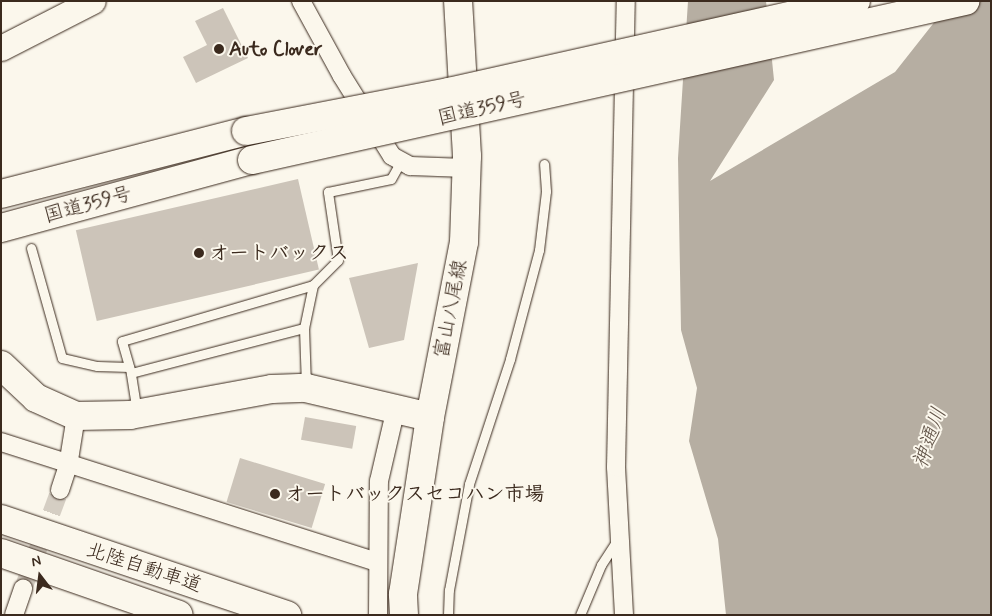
<!DOCTYPE html>
<html>
<head>
<meta charset="utf-8">
<style>
	body { margin:0 }
	#map { position:relative; width:992px; height:616px; overflow:hidden; background:#fbf7ec; font-family:Mynerve,"Klee One",sans-serif }
	div>[style] { position:absolute }
	[style*='--x'] { left:calc(var(--x)*1px); top:calc(var(--y)*1px); width:calc(var(--w)*1px); rotate:calc(var(--a)*1deg) }
	.water>* { inset:0; background:#b6aea2 }
	.building>* { inset:0; background:#ccc4b9; transform-origin:0 0 }
	.street-tunnel>* { height:18px; margin-top:-9px; transform-origin:0; background:repeating-linear-gradient(90deg,#d5cec3 0 18px,transparent 0 27px) }
	.roads { filter:drop-shadow(0 0 1px #3b2a1e) drop-shadow(0 0 1px #3b2a1e) }
	.lane>* { height:9px; margin:-4.5px; padding:0 4.5px; transform-origin:4.5px; border-radius:4.5px; background:#fbf7ec }
	.street>* { height:18px; margin:-9px; padding:0 9px; transform-origin:9px; border-radius:9px; background:#fbf7ec }
	.secondary>* { height:25px; margin:-12.5px; padding:0 12.5px; transform-origin:12.5px; border-radius:12.5px; background:#fbf7ec }
	.primary>* { height:28px; margin:-14px; padding:0 14px; transform-origin:14px; border-radius:14px; background:#fbf7ec }
	.highway>* { height:28px; margin:-14px; padding:0 14px; transform-origin:14px; border-radius:14px; background:#fbf7ec }
	.bridges { filter:drop-shadow(0 0 1px #3b2a1e) drop-shadow(0 0 1px #3b2a1e) }
	.highway-bridge>* { height:28px; margin:-14px; padding:0 14px; transform-origin:14px; border-radius:14px; background:#fbf7ec }
	.dots>* { width:14px; height:14px; translate:-50% -50%; box-sizing:border-box; border:2px solid #fbf7ec; border-radius:50% }
	span { translate:-50% -50%; white-space:nowrap; text-align:center; line-height:1.15; -webkit-text-stroke:4px #fbf7ec; paint-order:stroke }
	.poi-label { font-size:20px; color:#3b2a1e; font-weight:700 }
	.left { translate:0 -50%; text-align:left }
	.street-label { font-size:20px; color:#3b2a1e }
	.water-label { font-size:21px; color:#605246; font-style:italic }
	.frame { position:absolute; inset:0; border:2px solid #3b2a1e; pointer-events:none }
	.north { position:absolute; left:15px; top:551px; width:50px; height:50px; -webkit-text-stroke:4px #fbf7ec; paint-order:stroke; rotate:345deg; font-size:14px; font-weight:700; line-height:20px; text-align:center; color:#3b2a1e }
	.north::after { content:''; display:block; margin:auto; width:18px; height:22px; background:#3b2a1e; clip-path:polygon(50% 0,100% 100%,50% 72%,0 100%) }
</style>
</head>
<body>
<div id="map">
	<div class="water">
		<i style="clip-path:polygon(688px 1px,766px 1px,774px 80px,710px 181px,895px 72px,951px 1px,991px 1px,990px 615px,726px 615px,718px 539px,689px 441px,697px 388px,681px 330px,678px 158px)"></i>
	</div>
	<div class="building">
		<i style="clip-path:polygon(223px 8px,248px 58px,196px 83px,183px 57px,207px 45px,195px 21px)"></i>
		<i style="left:298px;top:179px;width:93px;height:228px;rotate:77deg"></i>
		<i style="clip-path:polygon(418px 263px,404px 340px,369px 348px,349px 278px)"></i>
		<i style="left:305px;top:417px;width:52px;height:23px;rotate:10deg"></i>
		<i style="left:240px;top:458px;width:89px;height:46px;rotate:17deg"></i>
	</div>
	<div class="street-tunnel">
		<i style="--x:23;--y:589;--w:106;--a:-69.5"></i>
	</div>
	<div class="roads">
		<div class="lane">
			<i style="--x:31;--y:248;--w:114;--a:74.3"></i>
			<i style="--x:62;--y:358;--w:36;--a:13"></i>
			<i style="--x:97;--y:366;--w:32;--a:2"></i>
			<i style="--x:313;--y:285;--w:35;--a:-45"></i>
			<i style="--x:338;--y:260;--w:69;--a:-98.4"></i>
			<i style="--x:328;--y:192;--w:64;--a:-11.7"></i>
			<i style="--x:391;--y:179;--w:21;--a:-61"></i>
			<i style="--x:131;--y:373;--w:33;--a:-106"></i>
			<i style="--x:122;--y:341;--w:199;--a:-16.3"></i>
			<i style="--x:313;--y:285;--w:44;--a:101.8"></i>
			<i style="--x:304;--y:328;--w:58;--a:88"></i>
			<i style="--x:136;--y:406;--w:33;--a:-99"></i>
			<i style="--x:131;--y:373;--w:179;--a:-14.6"></i>
			<i style="--x:448;--y:615;--w:25;--a:-88"></i>
			<i style="--x:449;--y:590;--w:108;--a:-79.3"></i>
			<i style="--x:469;--y:484;--w:132;--a:-71.8"></i>
			<i style="--x:510;--y:359;--w:113;--a:-75.1"></i>
			<i style="--x:539;--y:250;--w:59;--a:-83.2"></i>
			<i style="--x:546;--y:191;--w:27;--a:-94"></i>
			<i style="--x:580;--y:615;--w:54;--a:-67.2"></i>
			<i style="--x:601;--y:565;--w:31;--a:-57"></i>
		</div>
		<div class="street">
			<i style="--x:301;--y:1;--w:85;--a:61.3"></i>
			<i style="--x:342;--y:76;--w:94;--a:58"></i>
			<i style="--x:392;--y:156;--w:21;--a:29"></i>
			<i style="--x:410;--y:166;--w:56;--a:2"></i>
			<i style="--x:1;--y:442;--w:395;--a:17.7"></i>
			<i style="--x:60;--y:490;--w:25;--a:-72"></i>
			<i style="--x:68;--y:466;--w:51;--a:-80.9"></i>
			<i style="--x:14;--y:615;--w:28;--a:-71"></i>
			<i style="--x:378;--y:615;--w:134;--a:-89.6"></i>
			<i style="--x:379;--y:481;--w:75;--a:-76.9"></i>
			<i style="--x:624;--y:615;--w:148;--a:-93.1"></i>
			<i style="--x:616;--y:467;--w:466;--a:-88.8"></i>
		</div>
		<div class="secondary">
			<i style="--x:1;--y:48;--w:103;--a:-27.1"></i>
		</div>
		<div class="primary">
			<i style="--x:404;--y:615;--w:21;--a:-93"></i>
			<i style="--x:403;--y:594;--w:179;--a:-81.3"></i>
			<i style="--x:430;--y:417;--w:178;--a:-79"></i>
			<i style="--x:464;--y:242;--w:86;--a:-88"></i>
			<i style="--x:467;--y:156;--w:155;--a:-93.3"></i>
		</div>
		<div class="highway">
			<i style="--x:1;--y:194;--w:253;--a:-14.4"></i>
			<i style="--x:1;--y:228;--w:260;--a:-15.2"></i>
			<i style="--x:1;--y:365;--w:48;--a:43.3"></i>
			<i style="--x:36;--y:398;--w:44;--a:24.2"></i>
			<i style="--x:76;--y:416;--w:54;--a:-1.1"></i>
			<i style="--x:130;--y:415;--w:144;--a:-10.4"></i>
			<i style="--x:272;--y:389;--w:34;--a:-2"></i>
			<i style="--x:306;--y:388;--w:127;--a:13.2"></i>
			<i style="--x:1;--y:519;--w:302;--a:18.6"></i>
			<i style="--x:1;--y:553;--w:188;--a:19.2"></i>
		</div>
	</div>
	<div class="bridges">
		<div class="highway-bridge">
			<i style="--x:246;--y:131;--w:207;--a:-10.9"></i>
			<i style="--x:449;--y:92;--w:417;--a:-12.6"></i>
			<i style="--x:252;--y:160;--w:731;--a:-12.57"></i>
		</div>
	</div>
	<div class="dots">
		<i style="left:219px;top:49px;background:#3b2a1e"></i>
		<i style="left:199px;top:253px;background:#3b2a1e"></i>
		<i style="left:275px;top:494px;background:#3b2a1e"></i>
	</div>
	<div class="poi-label">
		<span class="left" style="left:229px;top:49px">Auto Clover</span>
		<span class="left" style="left:209px;top:253px">オートバックス</span>
		<span class="left" style="left:285px;top:494px">オートバックスセコハン市場</span>
	</div>
	<div class="street-label">
		<span style="left:482px;top:109px;rotate:-13deg">国道359号</span>
		<span style="left:88px;top:205px;rotate:-15deg">国道359号</span>
		<span style="left:451px;top:309px;rotate:-79deg">富山八尾線</span>
		<span style="left:144px;top:568px;rotate:18deg">北陸自動車道</span>
	</div>
	<div class="water-label">
		<span style="left:930px;top:438px;rotate:-71deg">神通川</span>
	</div>
	<div class="frame"></div>
	<div class="north">N</div>
</div>
</body>
</html>
